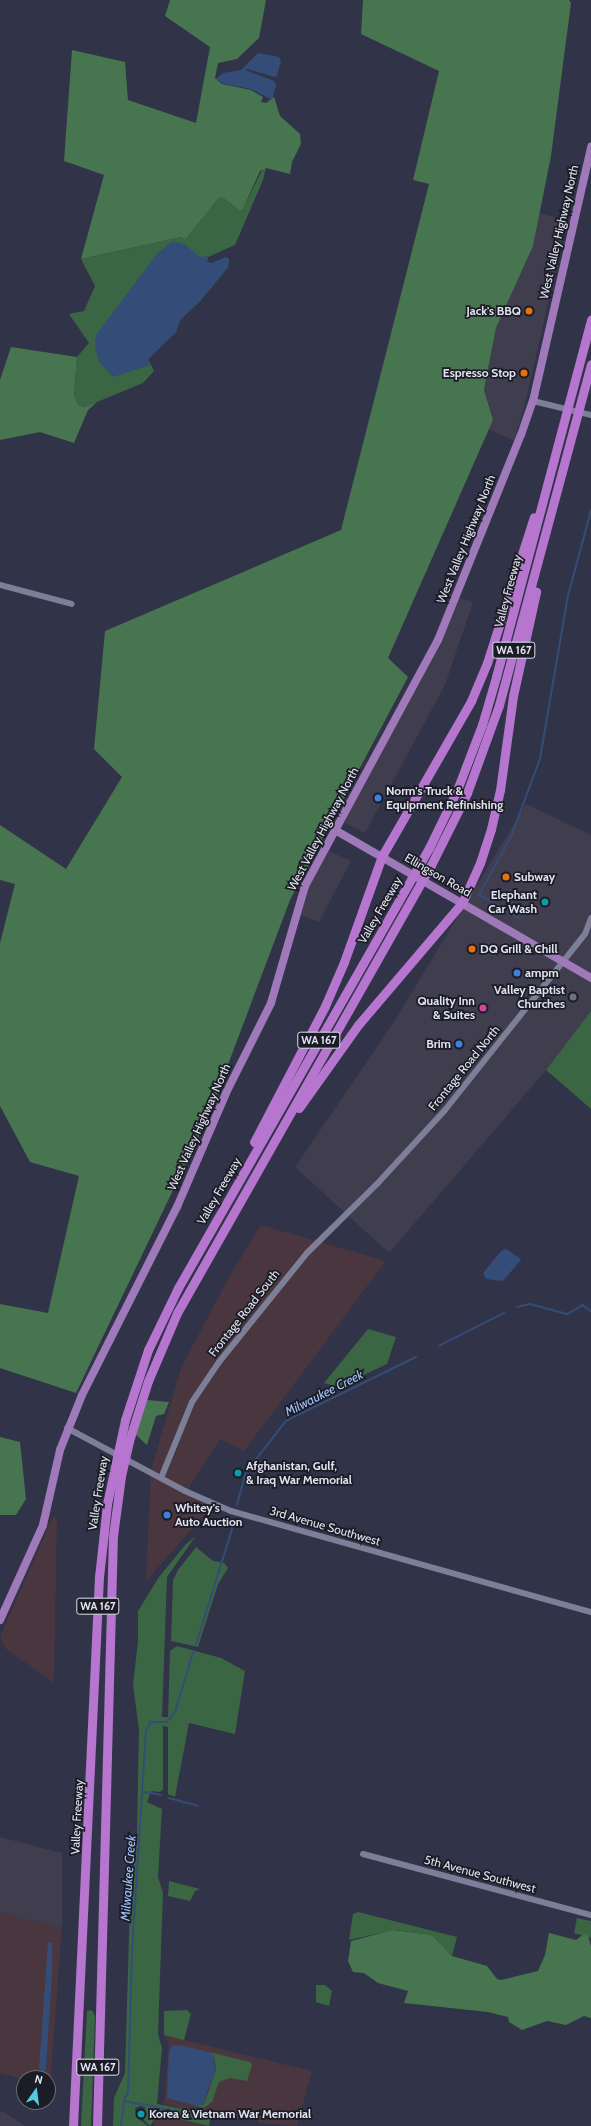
<!DOCTYPE html>
<html>
<head>
<meta charset="utf-8">
<style>
	body { margin:0 }
	#map { position:relative; width:591px; height:2126px; overflow:hidden; background:#313348; font-family:Cabin,sans-serif }
	div>[style] { position:absolute }
	[style*='--x'] { left:calc(var(--x)*1px); top:calc(var(--y)*1px); width:calc(var(--w)*1px); rotate:calc(var(--a)*1deg) }
	.commercial>* { inset:0; background:#403d4f }
	.industrial>* { inset:0; background:#4a363e }
	.green>* { inset:0; background:#3b6643 }
	.forest>* { inset:0; background:#47754f }
	.water>* { inset:0; background:#334d78 }
	.stream>* { height:1.5px; margin:-0.75px; padding:0 0.75px; transform-origin:0.75px; border-radius:0.75px; background:#334d78 }
	.minor>* { height:6px; margin:-3px; padding:0 3px; transform-origin:3px; border-radius:3px; background:#7c7f97 }
	.major>* { height:8px; margin:-4px; padding:0 4px; transform-origin:4px; border-radius:4px; background:#9f79b9 }
	.highway>* { height:9px; margin:-4.5px; padding:0 4.5px; transform-origin:4.5px; border-radius:4.5px; background:#b675cf }
	.dots>* { width:11px; height:11px; translate:-50% -50%; box-sizing:border-box; border:2px solid #1b1c25; border-radius:50% }
	span { translate:-50% -50%; white-space:nowrap; text-align:center; line-height:1.15; -webkit-text-stroke:3.5px #1b1c25; paint-order:stroke }
	.shield-label span { padding:1px 3px; background:#1b1c25; border:1px solid; border-radius:3px; -webkit-text-stroke-width:0 }
	.shield-label { font-size:11px; color:#e1e3f0; font-weight:700 }
	.street-label { font-size:12px; color:#e1e3f0 }
	.poi-label { font-size:12px; color:#e1e3f0; font-weight:700 }
	.right { translate:-100% -50%; text-align:right }
	.left { translate:0 -50%; text-align:left }
	.water-label { font-size:13px; color:#a0c2fa; font-style:italic }
	.north { position:absolute; left:16px; top:2070px; width:40px; height:40px; box-sizing:border-box; background:#1b1c25; border:1px solid #6a6c76; border-radius:50%; rotate:14deg; font-size:11px; font-weight:700; line-height:16px; text-align:center; color:#e1e3f0 }
	.north::after { content:''; display:block; margin:auto; width:14px; height:18px; background:#55cade; clip-path:polygon(50% 0,100% 100%,50% 72%,0 100%) }
</style>
</head>
<body>
<div id="map">
	<div class="commercial">
		<i style="clip-path:polygon(539px 213px,567px 220px,526px 400px,514px 441px,489px 429px,493px 420px,484px 390px,496px 328px,533px 246px)"></i>
		<i style="clip-path:polygon(460px 598px,473px 602px,445px 685px,365px 833px,345px 823px,348px 814px,421px 680px)"></i>
		<i style="clip-path:polygon(526px 804px,591px 835px,591px 1011px,546px 1070px,389px 1253px,295px 1167px,392px 1025px)"></i>
		<i style="clip-path:polygon(329px 851px,351px 861px,319px 922px,298px 914px,302px 900px)"></i>
		<i style="clip-path:polygon(0 1837px,62px 1853px,62px 1928px,0 1913px)"></i>
		<i style="clip-path:polygon(0 2111px,4px 2112px,25px 2126px,0 2126px)"></i>
	</div>
	<div class="industrial">
		<i style="clip-path:polygon(261px 1225px,386px 1261px,244px 1451px,220px 1439px,186px 1492px,213px 1505px,146px 1581px,151px 1470px,181px 1368px,229px 1277px)"></i>
		<i style="clip-path:polygon(53px 1516px,57px 1519px,54px 1683px,6px 1649px,0 1637px)"></i>
		<i style="clip-path:polygon(0 1913px,62px 1928px,50px 2085px,48px 2085px,48px 2078px,24px 2079px,0 2073px)"></i>
		<i style="clip-path:polygon(164px 2035px,312px 2071px,297px 2126px,258px 2123px,258px 2115px,246px 2113px,237px 2119px,219px 2114px,212px 2117px,164px 2104px,169px 2044px)"></i>
		<i style="clip-path:polygon(158px 2114px,207px 2126px,154px 2126px,154px 2118px)"></i>
	</div>
	<div class="green">
		<i style="clip-path:polygon(263px 168px,266px 168px,263px 180px,235px 245px,208px 257px,207px 262px,211px 264px,226px 257px,229px 259px,228px 267px,201px 300px,180px 320px,176px 332px,148px 359px,154px 371px,143px 383px,85px 407px,78px 405px,74px 396px,77px 357px,89px 343px,69px 314px,84px 311px,95px 286px,81px 259px,181px 237px,185px 240px,218px 199px,222px 197px,240px 211px,243px 209px)"></i>
		<i style="clip-path:polygon(591px 1011px,591px 1109px,546px 1070px)"></i>
		<i style="clip-path:polygon(368px 1329px,396px 1337px,387px 1364px,338px 1387px,324px 1383px)"></i>
		<i style="clip-path:polygon(195px 1537px,167px 1577px,162px 1717px,168px 1717px,170px 1651px,177px 1646px,221px 1658px,245px 1671px,235px 1734px,189px 1723px,175px 1797px,168px 1794px,168px 1727px,163px 1726px,163px 1790px,159px 1792px,151px 1791px,147px 1802px,162px 1809px,158px 1877px,163px 1893px,158px 2034px,162px 2048px,157px 2104px,211px 2115px,209px 2126px,158px 2114px,150px 2126px,144px 2120px,145px 2107px,140px 2106px,135px 2108px,136px 2117px,148px 2126px,113px 2126px,114px 2098px,125px 2073px,130px 1901px,137px 1836px,139px 1730px,133px 1685px,138px 1641px,138px 1611px,159px 1577px,186px 1544px)"></i>
		<i style="clip-path:polygon(196px 1547px,213px 1561px,224px 1563px,228px 1568px,218px 1584px,198px 1647px,171px 1641px,173px 1580px,178px 1570px)"></i>
		<i style="clip-path:polygon(169px 1881px,200px 1889px,195px 1891px,190px 1901px,168px 1896px)"></i>
		<i style="clip-path:polygon(358px 1912px,457px 1937px,452px 1956px,432px 1935px,395px 1930px,349px 1940px,353px 1914px)"></i>
		<i style="clip-path:polygon(577px 1918px,591px 1921px,591px 1938px,574px 1933px)"></i>
		<i style="clip-path:polygon(316px 1985px,325px 1985px,332px 1991px,329px 2006px,316px 2002px)"></i>
		<i style="clip-path:polygon(92px 2010px,95px 2016px,91px 2126px,81px 2126px,87px 2011px)"></i>
		<i style="clip-path:polygon(187px 2010px,191px 2014px,184px 2040px,164px 2035px,164px 2011px)"></i>
		<i style="clip-path:polygon(209px 2052px,250px 2062px,252px 2065px,247px 2081px,230px 2078px,219px 2082px,212px 2102px,204px 2108px,197px 2106px,204px 2104px,216px 2070px,214px 2056px)"></i>
	</div>
	<div class="forest">
		<i style="clip-path:polygon(170px 0,266px 0,259px 38px,237px 59px,218px 63px,215px 78px,222px 84px,251px 90px,263px 97px,261px 102px,266px 103px,274px 97px,280px 116px,300px 134px,301px 144px,292px 162px,290px 174px,266px 168px,260px 171px,243px 209px,240px 211px,222px 197px,218px 199px,185px 240px,181px 237px,81px 259px,104px 175px,64px 161px,72px 50px,125px 62px,128px 100px,196px 123px,210px 47px,165px 16px)"></i>
		<i style="clip-path:polygon(363px 0,569px 0,571px 3px,551px 156px,533px 246px,496px 328px,484px 390px,493px 420px,388px 658px,408px 677px,290px 900px,209px 1115px,76px 1393px,0 1368px,0 1304px,48px 1313px,79px 1176px,30px 1162px,0 1106px,0 943px,15px 884px,0 880px,0 825px,66px 869px,122px 777px,94px 749px,105px 631px,341px 530px,429px 184px,413px 180px,439px 71px,361px 34px)"></i>
		<i style="clip-path:polygon(11px 347px,77px 357px,74px 395px,78px 405px,85px 407px,97px 402px,88px 410px,74px 443px,40px 432px,0 440px,0 380px)"></i>
		<i style="clip-path:polygon(147px 1400px,169px 1402px,164px 1414px,156px 1416px,147px 1445px,136px 1435px)"></i>
		<i style="clip-path:polygon(0 1437px,20px 1442px,26px 1499px,16px 1515px,0 1515px)"></i>
		<i style="clip-path:polygon(393px 1930px,432px 1935px,452px 1956px,487px 1966px,497px 1979px,501px 1980px,538px 1971px,545px 1955px,549px 1933px,576px 1940px,584px 1934px,588px 1936px,591px 1946px,591px 2018px,584px 2016px,566px 2025px,547px 2021px,522px 2030px,509px 2022px,508px 2017px,488px 2012px,404px 2003px,408px 1991px,378px 1983px,364px 1973px,353px 1972px,348px 1961px,351px 1941px)"></i>
	</div>
	<div class="water">
		<i style="clip-path:polygon(258px 53px,279px 57px,281px 61px,277px 76px,274px 77px,248px 69px,245px 70px,274px 81px,276px 85px,272px 100px,251px 89px,224px 84px,216px 79px,223px 73px,241px 70px)"></i>
		<i style="clip-path:polygon(172px 241px,184px 244px,200px 257px,208px 256px,207px 262px,212px 263px,226px 257px,229px 259px,228px 267px,201px 300px,180px 320px,176px 332px,148px 359px,150px 365px,113px 377px,100px 363px,95px 348px,96px 335px,157px 254px)"></i>
		<i style="clip-path:polygon(496px 892px,528px 910px,528px 913px,526px 914px,501px 900px,493px 899px,491px 894px)"></i>
		<i style="clip-path:polygon(506px 1249px,521px 1259px,520px 1261px,503px 1281px,486px 1279px,483px 1273px,502px 1250px)"></i>
		<i style="clip-path:polygon(50px 1942px,52px 1942px,52px 1974px,46px 2069px,44px 2073px,39px 2068px,48px 1943px)"></i>
		<i style="clip-path:polygon(179px 2045px,209px 2052px,214px 2056px,215px 2073px,208px 2089px,204px 2104px,197px 2106px,167px 2098px,169px 2052px,172px 2046px)"></i>
	</div>
	<div class="stream">
		<i style="--x:520;--y:919;--w:48;--a:-149.7"></i>
		<i style="--x:479;--y:895;--w:66;--a:-61.1"></i>
		<i style="--x:511;--y:837;--w:83;--a:-69.6"></i>
		<i style="--x:540;--y:759;--w:165;--a:-80.3"></i>
		<i style="--x:568;--y:596;--w:88;--a:-74.9"></i>
		<i style="--x:517;--y:1307;--w:13;--a:-13"></i>
		<i style="--x:530;--y:1304;--w:39;--a:15"></i>
		<i style="--x:568;--y:1314;--w:17;--a:-31"></i>
		<i style="--x:583;--y:1305;--w:10;--a:37"></i>
		<i style="--x:439;--y:1346;--w:73;--a:-26.9"></i>
		<i style="--x:237;--y:1505;--w:34;--a:-75"></i>
		<i style="--x:246;--y:1472;--w:65;--a:-51.9"></i>
		<i style="--x:286;--y:1421;--w:145;--a:-26.2"></i>
		<i style="--x:196;--y:1645;--w:131;--a:-72.7"></i>
		<i style="--x:142;--y:1794;--w:4;--a:-27"></i>
		<i style="--x:146;--y:1792;--w:15;--a:11"></i>
		<i style="--x:169;--y:1798;--w:30;--a:15"></i>
		<i style="--x:124;--y:2101;--w:34;--a:10"></i>
		<i style="--x:161;--y:2108;--w:33;--a:14"></i>
		<i style="--x:121;--y:2126;--w:26;--a:-83"></i>
		<i style="--x:124;--y:2100;--w:8;--a:-60"></i>
		<i style="--x:128;--y:2093;--w:141;--a:-88.4"></i>
		<i style="--x:132;--y:1952;--w:221;--a:-86.4"></i>
		<i style="--x:146;--y:1731;--w:10;--a:-61"></i>
		<i style="--x:151;--y:1722;--w:16;--a:0"></i>
		<i style="--x:167;--y:1722;--w:13;--a:-51"></i>
		<i style="--x:175;--y:1712;--w:62;--a:-73"></i>
	</div>
	<div class="minor">
		<i style="--x:533;--y:401;--w:60;--a:13.6"></i>
		<i style="--x:0;--y:585;--w:74;--a:14.8"></i>
		<i style="--x:67;--y:1428;--w:134;--a:28.1"></i>
		<i style="--x:185;--y:1491;--w:50;--a:23.5"></i>
		<i style="--x:231;--y:1511;--w:374;--a:15.7"></i>
		<i style="--x:161;--y:1478;--w:82;--a:-67.8"></i>
		<i style="--x:192;--y:1402;--w:48;--a:-56"></i>
		<i style="--x:219;--y:1362;--w:140;--a:-51.1"></i>
		<i style="--x:307;--y:1253;--w:98;--a:-44.6"></i>
		<i style="--x:377;--y:1184;--w:100;--a:-47.4"></i>
		<i style="--x:445;--y:1110;--w:225;--a:-51.5"></i>
		<i style="--x:585;--y:934;--w:17;--a:-69"></i>
		<i style="--x:363;--y:1854;--w:236;--a:15"></i>
	</div>
	<div class="major">
		<i style="--x:335;--y:830;--w:296;--a:30"></i>
		<i style="--x:0;--y:1620;--w:104;--a:-65.6"></i>
		<i style="--x:43;--y:1525;--w:77;--a:-77.2"></i>
		<i style="--x:60;--y:1450;--w:59;--a:-68.2"></i>
		<i style="--x:82;--y:1395;--w:211;--a:-63.2"></i>
		<i style="--x:177;--y:1207;--w:124;--a:-66.7"></i>
		<i style="--x:226;--y:1093;--w:101;--a:-63.4"></i>
		<i style="--x:271;--y:1003;--w:122;--a:-73.8"></i>
		<i style="--x:305;--y:886;--w:280;--a:-61.6"></i>
		<i style="--x:438;--y:640;--w:221;--a:-68"></i>
		<i style="--x:521;--y:435;--w:36;--a:-71"></i>
		<i style="--x:533;--y:401;--w:261;--a:-77.1"></i>
	</div>
	<div class="highway">
		<i style="--x:299;--y:1108;--w:102;--a:-54.6"></i>
		<i style="--x:358;--y:1025;--w:160;--a:-49.6"></i>
		<i style="--x:462;--y:903;--w:44;--a:-65.8"></i>
		<i style="--x:480;--y:863;--w:36;--a:-72"></i>
		<i style="--x:491;--y:829;--w:40;--a:-77"></i>
		<i style="--x:500;--y:790;--w:95;--a:-82.1"></i>
		<i style="--x:513;--y:696;--w:107;--a:-77.5"></i>
		<i style="--x:254;--y:1142;--w:153;--a:-62.4"></i>
		<i style="--x:325;--y:1006;--w:48;--a:-66.6"></i>
		<i style="--x:344;--y:962;--w:113;--a:-70.3"></i>
		<i style="--x:382;--y:856;--w:179;--a:-60.1"></i>
		<i style="--x:471;--y:701;--w:41;--a:-67.2"></i>
		<i style="--x:487;--y:663;--w:153;--a:-72.2"></i>
		<i style="--x:73;--y:2126;--w:550;--a:-87.29"></i>
		<i style="--x:99;--y:1577;--w:73;--a:-83.7"></i>
		<i style="--x:107;--y:1504;--w:86;--a:-77.9"></i>
		<i style="--x:125;--y:1420;--w:74;--a:-71.8"></i>
		<i style="--x:148;--y:1350;--w:69;--a:-64.2"></i>
		<i style="--x:178;--y:1288;--w:507;--a:-60.3"></i>
		<i style="--x:429;--y:848;--w:64;--a:-64.2"></i>
		<i style="--x:457;--y:790;--w:70;--a:-69"></i>
		<i style="--x:482;--y:725;--w:50;--a:-73.7"></i>
		<i style="--x:496;--y:677;--w:370;--a:-75.1"></i>
		<i style="--x:97;--y:2126;--w:590;--a:-88.45"></i>
		<i style="--x:113;--y:1536;--w:61;--a:-82.4"></i>
		<i style="--x:121;--y:1476;--w:36;--a:-77"></i>
		<i style="--x:129;--y:1441;--w:63;--a:-72.4"></i>
		<i style="--x:148;--y:1381;--w:74;--a:-66.9"></i>
		<i style="--x:177;--y:1313;--w:515;--a:-60.45"></i>
		<i style="--x:431;--y:865;--w:80;--a:-63.4"></i>
		<i style="--x:467;--y:793;--w:94;--a:-70"></i>
		<i style="--x:499;--y:705;--w:353;--a:-74.9"></i>
	</div>
	<div class="dots">
		<i style="left:529px;top:311px;background:#e8710a"></i>
		<i style="left:524px;top:373px;background:#e8710a"></i>
		<i style="left:378px;top:798px;background:#3f7fe0"></i>
		<i style="left:506px;top:877px;background:#e8710a"></i>
		<i style="left:545px;top:902px;background:#0f9aa8"></i>
		<i style="left:472px;top:949px;background:#e8710a"></i>
		<i style="left:517px;top:973px;background:#3f7fe0"></i>
		<i style="left:573px;top:997px;background:#6b7280"></i>
		<i style="left:483px;top:1008px;background:#d1479c"></i>
		<i style="left:459px;top:1044px;background:#3f7fe0"></i>
		<i style="left:238px;top:1473px;background:#0f9aa8"></i>
		<i style="left:167px;top:1515px;background:#3f7fe0"></i>
		<i style="left:141px;top:2114px;background:#0f9aa8"></i>
	</div>
	<div class="shield-label">
		<span style="left:514px;top:650px">WA 167</span>
		<span style="left:319px;top:1040px">WA 167</span>
		<span style="left:98px;top:1606px">WA 167</span>
		<span style="left:98px;top:2067px">WA 167</span>
	</div>
	<div class="street-label">
		<span style="left:559px;top:232px;rotate:-77deg">West Valley Highway North</span>
		<span style="left:466px;top:539px;rotate:-68deg">West Valley Highway North</span>
		<span style="left:508px;top:591px;rotate:-75deg">Valley Freeway</span>
		<span style="left:323px;top:829px;rotate:-62deg">West Valley Highway North</span>
		<span style="left:438px;top:875px;rotate:30deg">Ellingson Road</span>
		<span style="left:380px;top:910px;rotate:-60deg">Valley Freeway</span>
		<span style="left:464px;top:1068px;rotate:-51deg">Frontage Road North</span>
		<span style="left:199px;top:1127px;rotate:-66deg">West Valley Highway North</span>
		<span style="left:219px;top:1191px;rotate:-60deg">Valley Freeway</span>
		<span style="left:244px;top:1313px;rotate:-52deg">Frontage Road South</span>
		<span style="left:98px;top:1493px;rotate:-81deg">Valley Freeway</span>
		<span style="left:325px;top:1526px;rotate:16deg">3rd Avenue Southwest</span>
		<span style="left:77px;top:1817px;rotate:-87deg">Valley Freeway</span>
		<span style="left:480px;top:1874px;rotate:15deg">5th Avenue Southwest</span>
	</div>
	<div class="poi-label">
		<span class="right" style="left:521px;top:311px">Jack's BBQ</span>
		<span class="right" style="left:516px;top:373px">Espresso Stop</span>
		<span class="left" style="left:386px;top:798px">Norm's Truck &amp;<br>Equipment Refinishing</span>
		<span class="left" style="left:514px;top:877px">Subway</span>
		<span class="right" style="left:537px;top:902px">Elephant<br>Car Wash</span>
		<span class="left" style="left:480px;top:949px">DQ Grill &amp; Chill</span>
		<span class="left" style="left:525px;top:973px">ampm</span>
		<span class="right" style="left:565px;top:997px">Valley Baptist<br>Churches</span>
		<span class="right" style="left:475px;top:1008px">Quality Inn<br>&amp; Suites</span>
		<span class="right" style="left:451px;top:1044px">Brim</span>
		<span class="left" style="left:246px;top:1473px">Afghanistan, Gulf,<br>&amp; Iraq War Memorial</span>
		<span class="left" style="left:175px;top:1515px">Whitey's<br>Auto Auction</span>
		<span class="left" style="left:149px;top:2114px">Korea &amp; Vietnam War Memorial</span>
	</div>
	<div class="water-label">
		<span style="left:324px;top:1393px;rotate:-27deg">Milwaukee Creek</span>
		<span style="left:128px;top:1878px;rotate:-86deg">Milwaukee Creek</span>
	</div>
	<div class="north">N</div>
</div>
</body>
</html>
